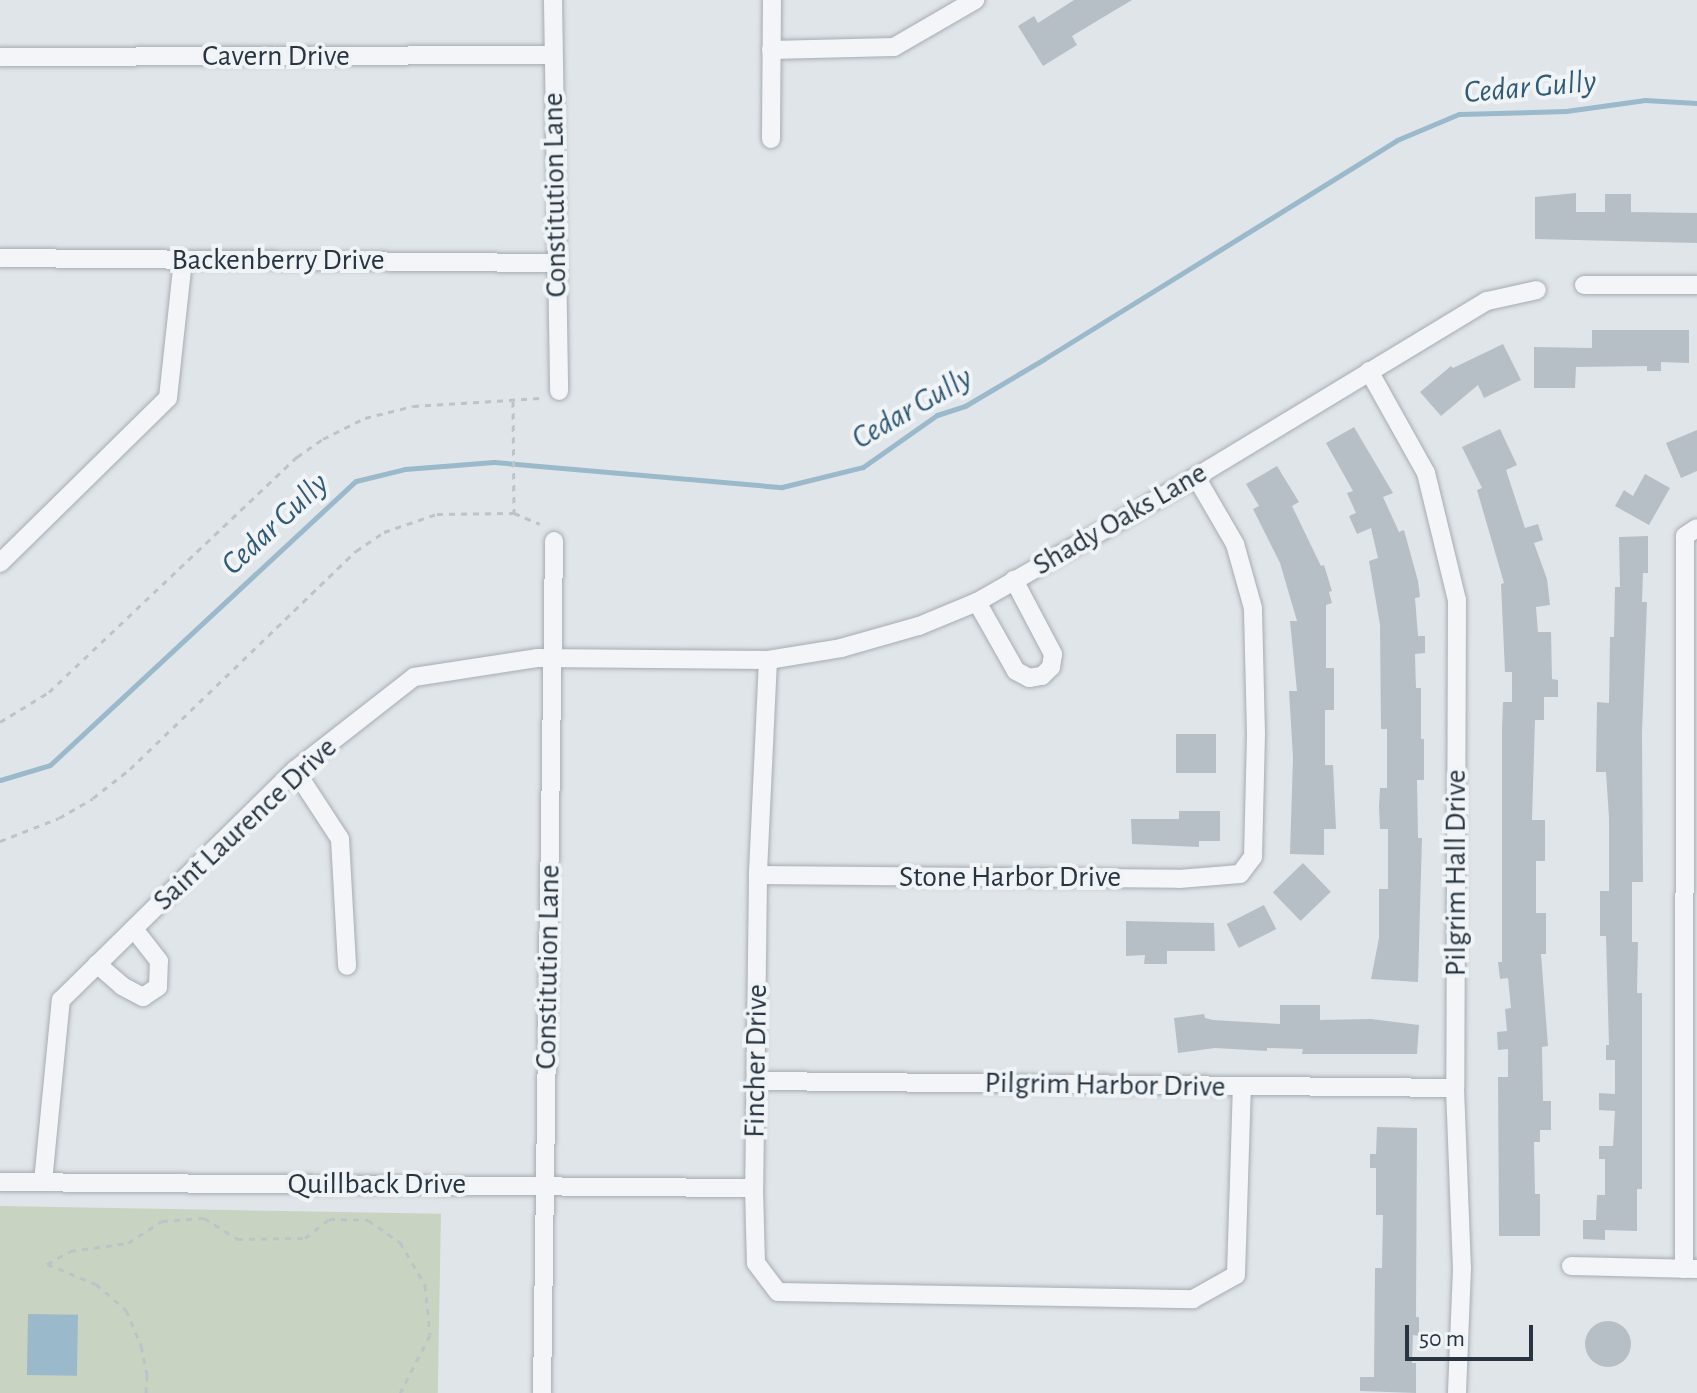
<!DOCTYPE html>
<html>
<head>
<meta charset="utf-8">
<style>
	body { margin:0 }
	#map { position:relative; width:1697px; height:1393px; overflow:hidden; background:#e0e5e9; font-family:"Alegreya Sans",sans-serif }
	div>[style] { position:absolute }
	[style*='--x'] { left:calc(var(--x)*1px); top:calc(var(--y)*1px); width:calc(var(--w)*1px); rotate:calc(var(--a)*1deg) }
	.green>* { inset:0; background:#c8d4c1; transform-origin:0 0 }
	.water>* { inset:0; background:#9ab9ca; transform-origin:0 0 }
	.stream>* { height:5px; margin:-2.5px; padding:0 2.5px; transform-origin:2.5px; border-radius:2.5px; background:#9ab9ca }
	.building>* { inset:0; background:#b7bfc6; transform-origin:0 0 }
	.round { border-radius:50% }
	.path>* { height:3px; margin-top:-1.5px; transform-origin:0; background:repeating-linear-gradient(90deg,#bec3c8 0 6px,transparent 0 12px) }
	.roads { filter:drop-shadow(0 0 2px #a5adb3) drop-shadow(0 0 2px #a5adb3) }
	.street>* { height:18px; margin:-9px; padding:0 9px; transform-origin:9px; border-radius:9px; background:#f3f5f8 }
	span { translate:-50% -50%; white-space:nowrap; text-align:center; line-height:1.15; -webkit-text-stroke:8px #f0f4f7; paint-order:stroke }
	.street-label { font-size:30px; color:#283541 }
	.water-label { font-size:32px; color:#315a76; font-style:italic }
	.scale { position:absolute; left:1405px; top:1325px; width:128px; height:36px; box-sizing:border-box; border:4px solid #283541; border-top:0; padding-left:10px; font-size:24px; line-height:28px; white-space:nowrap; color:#283541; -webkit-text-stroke:6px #f0f4f7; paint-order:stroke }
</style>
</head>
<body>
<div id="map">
	<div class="green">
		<i style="left:0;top:1206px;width:441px;height:187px;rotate:1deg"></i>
	</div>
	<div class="water">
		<i style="left:28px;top:1314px;width:50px;height:61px;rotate:1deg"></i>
	</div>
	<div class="stream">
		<i style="--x:0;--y:780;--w:52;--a:-16.7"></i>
		<i style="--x:50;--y:765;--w:417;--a:-42.9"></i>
		<i style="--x:356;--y:481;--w:50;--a:-13.8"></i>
		<i style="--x:405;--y:469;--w:89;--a:-4.5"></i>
		<i style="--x:494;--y:462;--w:289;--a:5"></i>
		<i style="--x:782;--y:487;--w:83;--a:-13.9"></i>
		<i style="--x:863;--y:467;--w:90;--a:-35.1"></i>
		<i style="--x:937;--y:415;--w:29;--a:-18"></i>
		<i style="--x:965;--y:406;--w:92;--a:-30.7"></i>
		<i style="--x:1044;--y:359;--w:415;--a:-31.8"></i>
		<i style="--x:1397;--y:140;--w:67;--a:-22.8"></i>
		<i style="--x:1459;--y:114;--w:107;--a:-1.6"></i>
		<i style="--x:1566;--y:111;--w:80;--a:-7.9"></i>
		<i style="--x:1645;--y:100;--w:52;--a:3.3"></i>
	</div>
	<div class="building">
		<i style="clip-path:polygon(1074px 0,1132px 0,1072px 36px,1077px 45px,1043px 66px,1018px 26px,1034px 16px,1038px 23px)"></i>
		<i style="clip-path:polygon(1576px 193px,1576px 212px,1605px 212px,1605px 194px,1631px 194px,1631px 212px,1697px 213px,1697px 243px,1535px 239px,1535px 197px)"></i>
		<i style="clip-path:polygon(1592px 330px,1689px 330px,1689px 363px,1661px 362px,1661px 371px,1647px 371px,1647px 366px,1576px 367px,1575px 388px,1534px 388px,1534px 347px,1592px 348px)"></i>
		<i style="clip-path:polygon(1503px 344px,1521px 380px,1484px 398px,1478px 385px,1441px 416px,1420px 392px,1451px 366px,1453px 368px)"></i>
		<i style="clip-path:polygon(1354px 427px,1393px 493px,1383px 497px,1399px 532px,1404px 530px,1418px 581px,1420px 597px,1415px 598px,1418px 636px,1425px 636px,1425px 653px,1415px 654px,1416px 688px,1421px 688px,1421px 739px,1424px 739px,1424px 780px,1417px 780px,1418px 838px,1422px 838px,1418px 982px,1371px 979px,1379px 938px,1379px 889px,1388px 889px,1388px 829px,1380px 829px,1379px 807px,1380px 788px,1387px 788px,1387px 729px,1381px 729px,1380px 625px,1369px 561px,1378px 558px,1371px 528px,1357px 534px,1349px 516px,1356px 513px,1347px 493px,1353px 491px,1326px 443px)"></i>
		<i style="clip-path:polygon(1500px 429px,1517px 465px,1506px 470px,1525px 528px,1538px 524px,1543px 540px,1534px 543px,1547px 579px,1550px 605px,1536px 607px,1538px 632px,1551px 632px,1552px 679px,1558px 680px,1558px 697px,1544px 697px,1544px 720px,1535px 720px,1532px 820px,1545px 820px,1545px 861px,1536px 861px,1536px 913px,1546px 913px,1546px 954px,1541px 954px,1548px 1046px,1542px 1047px,1543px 1101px,1551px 1101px,1551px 1130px,1540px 1130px,1540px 1142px,1534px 1142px,1535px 1194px,1540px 1194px,1540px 1236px,1499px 1236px,1498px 1077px,1508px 1077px,1508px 1049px,1498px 1050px,1497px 1032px,1507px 1031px,1505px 1009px,1511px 1008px,1508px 978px,1500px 979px,1498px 962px,1502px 962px,1502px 729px,1503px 702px,1512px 702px,1512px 672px,1505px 672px,1501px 584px,1504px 583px,1477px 490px,1482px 488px,1462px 447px)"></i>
		<i style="clip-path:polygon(1697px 430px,1697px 471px,1681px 478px,1666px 443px)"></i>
		<i style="clip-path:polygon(1277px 466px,1299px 502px,1292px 506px,1321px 566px,1324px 565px,1332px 591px,1329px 592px,1332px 603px,1326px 605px,1326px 668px,1334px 668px,1334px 710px,1325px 710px,1325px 765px,1333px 765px,1336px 829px,1324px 829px,1324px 855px,1290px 854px,1293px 758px,1289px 691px,1297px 691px,1290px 621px,1297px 621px,1280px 563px,1253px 509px,1259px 506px,1246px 484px)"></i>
		<i style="clip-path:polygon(1645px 474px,1670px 488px,1649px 525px,1615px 506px,1624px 490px,1633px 496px)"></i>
		<i style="clip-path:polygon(1648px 536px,1648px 573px,1643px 573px,1642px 602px,1647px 602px,1642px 733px,1643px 882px,1632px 882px,1632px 942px,1638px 942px,1637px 993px,1642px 993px,1642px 1189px,1637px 1189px,1637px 1231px,1605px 1230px,1605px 1240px,1583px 1239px,1583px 1220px,1596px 1220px,1597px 1195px,1605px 1195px,1605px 1159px,1599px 1159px,1599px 1146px,1613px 1146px,1615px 1111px,1599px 1110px,1599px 1093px,1615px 1094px,1615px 1060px,1606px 1060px,1606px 1045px,1609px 1045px,1606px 936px,1600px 936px,1600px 891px,1609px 891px,1609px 818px,1606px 772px,1596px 772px,1597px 702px,1609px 703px,1610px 637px,1614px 637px,1615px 587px,1620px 587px,1619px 537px)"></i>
		<i style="left:1176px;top:734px;width:40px;height:39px"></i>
		<i style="clip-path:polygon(1179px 811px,1220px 811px,1220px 841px,1199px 841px,1199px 847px,1132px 844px,1131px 819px,1179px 819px)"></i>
		<i style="left:1303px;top:863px;width:40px;height:42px;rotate:46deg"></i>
		<i style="left:1264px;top:905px;width:27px;height:42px;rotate:63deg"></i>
		<i style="clip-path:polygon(1126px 921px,1214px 923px,1215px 951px,1167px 951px,1167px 964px,1144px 964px,1145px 955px,1126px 956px)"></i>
		<i style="clip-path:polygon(1280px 1005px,1320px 1005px,1320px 1020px,1371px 1019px,1419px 1025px,1417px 1054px,1302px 1054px,1303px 1049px,1267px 1048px,1267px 1051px,1215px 1048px,1178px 1053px,1174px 1018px,1204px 1014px,1205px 1018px,1213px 1020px,1280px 1024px)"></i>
		<i style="clip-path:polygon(1377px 1127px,1417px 1128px,1416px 1317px,1419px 1317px,1419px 1336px,1413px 1335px,1412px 1363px,1416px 1363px,1416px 1393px,1360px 1391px,1360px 1377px,1374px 1377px,1375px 1268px,1382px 1268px,1383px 1215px,1376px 1215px,1376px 1168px,1370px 1168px,1370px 1154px,1376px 1154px)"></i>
		<i class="round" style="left:1585px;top:1321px;width:46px;height:46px"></i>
	</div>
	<div class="path">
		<i style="--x:513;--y:401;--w:112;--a:89.5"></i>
		<i style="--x:0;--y:722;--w:57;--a:-31.5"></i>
		<i style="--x:49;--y:692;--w:342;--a:-43.5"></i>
		<i style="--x:297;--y:457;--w:32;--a:-35"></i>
		<i style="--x:323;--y:439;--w:47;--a:-26.6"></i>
		<i style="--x:365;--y:418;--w:49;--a:-14"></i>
		<i style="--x:413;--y:406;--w:127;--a:-3.6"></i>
		<i style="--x:0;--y:841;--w:63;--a:-21.3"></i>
		<i style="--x:59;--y:818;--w:39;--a:-30"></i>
		<i style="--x:93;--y:798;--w:47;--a:-38.1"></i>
		<i style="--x:130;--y:769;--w:314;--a:-44"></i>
		<i style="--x:356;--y:551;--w:34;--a:-34"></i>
		<i style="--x:384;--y:532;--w:56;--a:-18.8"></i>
		<i style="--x:437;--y:514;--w:77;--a:-0.7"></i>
		<i style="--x:514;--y:513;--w:28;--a:23"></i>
		<i style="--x:47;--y:1264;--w:26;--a:-29"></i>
		<i style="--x:70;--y:1251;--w:59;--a:-7.9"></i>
		<i style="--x:128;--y:1243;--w:40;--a:-32.9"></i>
		<i style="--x:162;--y:1221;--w:42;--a:-4.1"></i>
		<i style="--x:204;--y:1218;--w:39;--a:32"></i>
		<i style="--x:237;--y:1239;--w:68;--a:-0.8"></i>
		<i style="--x:305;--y:1238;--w:31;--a:-38"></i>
		<i style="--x:329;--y:1219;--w:39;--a:1"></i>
		<i style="--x:368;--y:1220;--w:39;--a:35"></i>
		<i style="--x:400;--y:1242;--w:50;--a:59.8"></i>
		<i style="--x:425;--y:1285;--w:50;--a:84.3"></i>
		<i style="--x:430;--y:1335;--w:65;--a:117.3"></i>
		<i style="--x:47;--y:1264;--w:53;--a:22.2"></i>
		<i style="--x:96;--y:1284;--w:40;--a:41"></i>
		<i style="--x:126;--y:1310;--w:39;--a:67"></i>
		<i style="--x:141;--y:1346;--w:30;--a:78"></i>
		<i style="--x:147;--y:1375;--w:18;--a:93"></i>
	</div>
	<div class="roads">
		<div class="street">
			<i style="--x:553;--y:0;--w:391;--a:89.1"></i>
			<i style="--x:771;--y:50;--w:123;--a:-1.4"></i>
			<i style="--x:894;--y:47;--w:94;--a:-30.1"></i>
			<i style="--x:0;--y:57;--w:553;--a:-0.21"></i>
			<i style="--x:771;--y:139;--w:139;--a:-89.6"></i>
			<i style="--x:0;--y:258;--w:556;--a:0.52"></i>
			<i style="--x:1584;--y:285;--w:113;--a:0"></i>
			<i style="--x:1369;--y:371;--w:117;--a:60.8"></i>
			<i style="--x:1426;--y:473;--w:131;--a:76.3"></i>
			<i style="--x:1457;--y:600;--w:488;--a:90.2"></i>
			<i style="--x:1455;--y:1088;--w:180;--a:87.8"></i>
			<i style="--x:1462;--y:1268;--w:125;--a:92.3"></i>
			<i style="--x:0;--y:563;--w:235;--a:-44.5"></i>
			<i style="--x:168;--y:398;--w:139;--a:-83.8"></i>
			<i style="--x:977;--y:602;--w:79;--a:60.5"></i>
			<i style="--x:1016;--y:671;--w:15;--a:28"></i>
			<i style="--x:1029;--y:678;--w:13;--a:-9"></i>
			<i style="--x:1042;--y:676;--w:13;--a:-45"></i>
			<i style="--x:1051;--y:667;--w:13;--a:-81"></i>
			<i style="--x:1053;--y:654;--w:84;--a:-117.8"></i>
			<i style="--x:768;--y:660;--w:215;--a:92.7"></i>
			<i style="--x:758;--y:875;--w:313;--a:90.7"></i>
			<i style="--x:754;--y:1188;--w:75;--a:88.5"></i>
			<i style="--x:756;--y:1263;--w:36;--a:53"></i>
			<i style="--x:778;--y:1292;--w:415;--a:1"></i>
			<i style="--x:1193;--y:1299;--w:49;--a:-29.2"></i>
			<i style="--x:1236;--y:1275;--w:189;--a:-88.2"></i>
			<i style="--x:295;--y:770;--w:82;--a:56.9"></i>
			<i style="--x:340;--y:839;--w:127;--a:86.8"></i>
			<i style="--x:758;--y:875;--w:421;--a:0.5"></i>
			<i style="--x:1179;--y:879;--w:61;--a:-4.7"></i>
			<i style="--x:1240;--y:874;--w:21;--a:-53"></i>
			<i style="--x:1253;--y:857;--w:123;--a:-88.6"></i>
			<i style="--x:1256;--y:734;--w:126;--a:-91.4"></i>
			<i style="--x:1253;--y:608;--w:66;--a:-105.7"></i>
			<i style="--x:1235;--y:544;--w:78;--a:-120.2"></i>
			<i style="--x:97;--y:964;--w:33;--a:41"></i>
			<i style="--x:122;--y:986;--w:24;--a:28"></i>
			<i style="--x:143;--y:997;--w:18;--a:-34"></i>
			<i style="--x:158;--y:987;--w:26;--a:-88"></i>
			<i style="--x:159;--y:961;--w:41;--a:-128"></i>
			<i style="--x:756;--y:1081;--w:699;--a:0.57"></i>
			<i style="--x:0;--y:1182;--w:754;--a:0.46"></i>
			<i style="--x:43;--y:1182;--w:183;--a:-84.4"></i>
			<i style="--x:61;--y:1000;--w:328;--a:-44.5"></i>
			<i style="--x:295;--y:770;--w:151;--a:-38"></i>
			<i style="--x:414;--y:677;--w:124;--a:-8.8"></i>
			<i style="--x:537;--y:658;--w:231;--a:0.5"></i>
			<i style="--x:768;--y:660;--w:74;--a:-9.3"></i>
			<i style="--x:841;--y:648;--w:81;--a:-15.8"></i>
			<i style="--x:919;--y:626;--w:63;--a:-22.5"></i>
			<i style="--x:977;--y:602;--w:252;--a:-29.7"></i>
			<i style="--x:1196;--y:477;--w:340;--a:-31.2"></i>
			<i style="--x:1487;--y:301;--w:51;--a:-12.4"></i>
			<i style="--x:1571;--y:1266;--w:126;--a:1.4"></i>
			<i style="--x:1684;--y:1269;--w:733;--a:-89.92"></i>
			<i style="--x:1685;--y:536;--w:14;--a:-34"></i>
			<i style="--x:542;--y:1393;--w:852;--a:-89.19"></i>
		</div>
	</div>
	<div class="street-label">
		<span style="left:276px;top:56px">Cavern Drive</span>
		<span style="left:555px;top:195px;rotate:-91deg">Constitution Lane</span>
		<span style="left:278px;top:260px">Backenberry Drive</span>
		<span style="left:1120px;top:519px;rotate:-30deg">Shady Oaks Lane</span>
		<span style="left:245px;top:824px;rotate:-43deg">Saint Laurence Drive</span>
		<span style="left:1456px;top:873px;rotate:-90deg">Pilgrim Hall Drive</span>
		<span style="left:1010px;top:877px">Stone Harbor Drive</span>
		<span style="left:548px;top:967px;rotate:-89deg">Constitution Lane</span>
		<span style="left:756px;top:1061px;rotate:-89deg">Fincher Drive</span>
		<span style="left:1105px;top:1085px;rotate:1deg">Pilgrim Harbor Drive</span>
		<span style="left:377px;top:1184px">Quillback Drive</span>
	</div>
	<div class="water-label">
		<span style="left:1530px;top:87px;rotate:-5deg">Cedar Gully</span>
		<span style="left:912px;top:408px;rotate:-30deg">Cedar Gully</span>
		<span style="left:275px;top:524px;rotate:-43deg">Cedar Gully</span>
	</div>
	<div class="scale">50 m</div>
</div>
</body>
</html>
